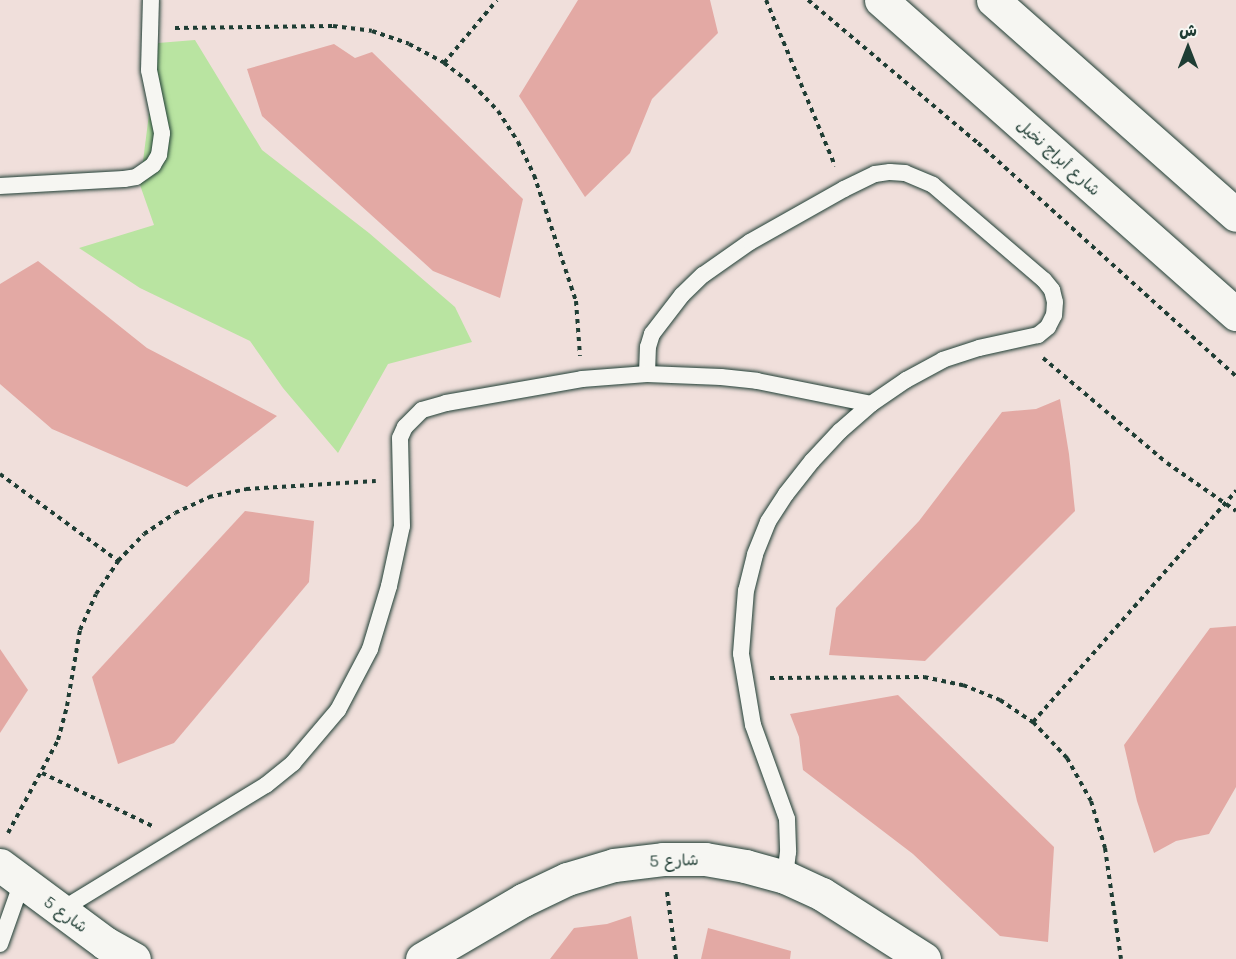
<!DOCTYPE html>
<html>
<head>
<meta charset="utf-8">
<style>
	body { margin:0 }
	#map { position:relative; width:1236px; height:959px; overflow:hidden; background:#f0dfdb; font-family:Mali,"Playpen Sans Arabic",sans-serif }
	div>[style] { position:absolute }
	[style*='--x'] { left:calc(var(--x)*1px); top:calc(var(--y)*1px); width:calc(var(--w)*1px); rotate:calc(var(--a)*1deg) }
	.green>* { inset:0; background:#b9e4a1 }
	.building>* { inset:0; background:#e3a9a4 }
	.path>* { height:4px; margin-top:-2px; transform-origin:0; background:repeating-linear-gradient(90deg,#1f3d34 0 4.5px,transparent 0 9px) }
	.roads { filter:drop-shadow(0 0 2px #1f3d34) drop-shadow(0 0 2px #1f3d34) }
	.service>* { height:16px; margin:-8px; padding:0 8px; transform-origin:8px; border-radius:8px; background:#f6f6f2 }
	.minor>* { height:33px; margin:-16.5px; padding:0 16.5px; transform-origin:16.5px; border-radius:16.5px; background:#f6f6f2 }
	.tertiary>* { height:33px; margin:-16.5px; padding:0 16.5px; transform-origin:16.5px; border-radius:16.5px; background:#f6f6f2 }
	span { translate:-50% -50%; white-space:nowrap; text-align:center; line-height:1.15; -webkit-text-stroke:4.5px #f6f6f2; paint-order:stroke }
	.street-label { font-size:16px; color:#1f3d34 }
	.north { position:absolute; left:1158px; top:18px; width:60px; height:60px; -webkit-text-stroke:4px #f6f6f2; paint-order:stroke; rotate:0deg; font-size:16px; font-weight:700; line-height:24px; text-align:center; color:#1f3d34 }
	.north::after { content:''; display:block; margin:auto; width:21px; height:27px; background:#1f3d34; clip-path:polygon(50% 0,100% 100%,50% 72%,0 100%) }
</style>
</head>
<body>
<div id="map">
	<div class="green">
		<i style="clip-path:polygon(195px 40px,262px 150px,369px 233px,455px 307px,472px 342px,388px 364px,338px 453px,283px 388px,250px 341px,140px 288px,79px 248px,154px 225px,140px 185px,158px 43px)"></i>
	</div>
	<div class="building">
		<i style="clip-path:polygon(578px 0,710px 0,718px 33px,652px 99px,630px 153px,585px 197px,519px 96px)"></i>
		<i style="clip-path:polygon(334px 44px,355px 58px,372px 52px,523px 199px,500px 298px,433px 271px,262px 116px,247px 69px)"></i>
		<i style="clip-path:polygon(38px 261px,147px 348px,277px 416px,187px 487px,52px 429px,0 384px,0 284px)"></i>
		<i style="clip-path:polygon(1060px 399px,1069px 454px,1075px 511px,925px 661px,829px 655px,836px 608px,919px 521px,1002px 412px,1036px 409px)"></i>
		<i style="clip-path:polygon(245px 511px,314px 521px,309px 582px,174px 743px,118px 764px,92px 677px)"></i>
		<i style="clip-path:polygon(1236px 626px,1236px 787px,1209px 834px,1176px 841px,1154px 853px,1137px 801px,1124px 745px,1210px 628px)"></i>
		<i style="clip-path:polygon(0 649px,28px 690px,0 733px)"></i>
		<i style="clip-path:polygon(898px 695px,1054px 847px,1048px 942px,1000px 936px,913px 854px,803px 770px,799px 737px,790px 714px)"></i>
		<i style="clip-path:polygon(631px 916px,638px 959px,550px 959px,574px 928px,607px 924px)"></i>
		<i style="clip-path:polygon(708px 928px,791px 951px,790px 959px,701px 959px)"></i>
	</div>
	<div class="path">
		<i style="--x:766;--y:0;--w:180;--a:67.4"></i>
		<i style="--x:808;--y:0;--w:222;--a:40.1"></i>
		<i style="--x:978;--y:143;--w:348;--a:42.1"></i>
		<i style="--x:175;--y:28;--w:158;--a:-0.7"></i>
		<i style="--x:333;--y:26;--w:39;--a:7"></i>
		<i style="--x:372;--y:31;--w:39;--a:19"></i>
		<i style="--x:409;--y:44;--w:40;--a:28"></i>
		<i style="--x:444;--y:63;--w:36;--a:37"></i>
		<i style="--x:473;--y:85;--w:36;--a:46"></i>
		<i style="--x:498;--y:111;--w:37;--a:57"></i>
		<i style="--x:518;--y:142;--w:37;--a:64"></i>
		<i style="--x:534;--y:175;--w:133;--a:71.6"></i>
		<i style="--x:576;--y:301;--w:55;--a:85.8"></i>
		<i style="--x:444;--y:63;--w:82;--a:-49.9"></i>
		<i style="--x:1043;--y:358;--w:162;--a:40.3"></i>
		<i style="--x:1167;--y:463;--w:84;--a:34.8"></i>
		<i style="--x:0;--y:474;--w:147;--a:36.4"></i>
		<i style="--x:770;--y:678;--w:154;--a:-0.4"></i>
		<i style="--x:924;--y:677;--w:40;--a:12"></i>
		<i style="--x:963;--y:685;--w:40;--a:22"></i>
		<i style="--x:1000;--y:700;--w:40;--a:34"></i>
		<i style="--x:1033;--y:722;--w:50;--a:46.6"></i>
		<i style="--x:1067;--y:758;--w:49;--a:60.8"></i>
		<i style="--x:1091;--y:801;--w:49;--a:73.4"></i>
		<i style="--x:1105;--y:848;--w:112;--a:81.8"></i>
		<i style="--x:1033;--y:722;--w:308;--a:-48.7"></i>
		<i style="--x:42;--y:773;--w:122;--a:25.7"></i>
		<i style="--x:8;--y:833;--w:106;--a:-61.7"></i>
		<i style="--x:58;--y:740;--w:35;--a:-75"></i>
		<i style="--x:67;--y:706;--w:77;--a:-80.3"></i>
		<i style="--x:80;--y:630;--w:39;--a:-66"></i>
		<i style="--x:96;--y:594;--w:40;--a:-56"></i>
		<i style="--x:118;--y:561;--w:37;--a:-46"></i>
		<i style="--x:144;--y:534;--w:37;--a:-34"></i>
		<i style="--x:175;--y:513;--w:38;--a:-25"></i>
		<i style="--x:209;--y:497;--w:38;--a:-12"></i>
		<i style="--x:246;--y:489;--w:130;--a:-3.5"></i>
		<i style="--x:667;--y:892;--w:68;--a:82.3"></i>
	</div>
	<div class="roads">
		<div class="service">
			<i style="--x:0;--y:186;--w:124;--a:-3.2"></i>
			<i style="--x:124;--y:179;--w:12;--a:-9"></i>
			<i style="--x:136;--y:177;--w:21;--a:-35"></i>
			<i style="--x:153;--y:165;--w:12;--a:-59"></i>
			<i style="--x:159;--y:155;--w:22;--a:-82"></i>
			<i style="--x:162;--y:133;--w:64;--a:-101.7"></i>
			<i style="--x:149;--y:70;--w:70;--a:-88.4"></i>
			<i style="--x:647;--y:374;--w:27;--a:-88"></i>
			<i style="--x:648;--y:347;--w:14;--a:-73"></i>
			<i style="--x:652;--y:334;--w:49;--a:-52.4"></i>
			<i style="--x:682;--y:295;--w:29;--a:-44"></i>
			<i style="--x:703;--y:275;--w:57;--a:-35.1"></i>
			<i style="--x:750;--y:242;--w:108;--a:-29.4"></i>
			<i style="--x:844;--y:189;--w:34;--a:-26"></i>
			<i style="--x:875;--y:174;--w:15;--a:-8"></i>
			<i style="--x:890;--y:172;--w:15;--a:4"></i>
			<i style="--x:905;--y:173;--w:30;--a:23"></i>
			<i style="--x:933;--y:185;--w:146;--a:40.6"></i>
			<i style="--x:1044;--y:280;--w:13;--a:51"></i>
			<i style="--x:1052;--y:290;--w:12;--a:76"></i>
			<i style="--x:1055;--y:302;--w:13;--a:94"></i>
			<i style="--x:1054;--y:315;--w:13;--a:117"></i>
			<i style="--x:1048;--y:327;--w:13;--a:141"></i>
			<i style="--x:1038;--y:335;--w:60;--a:167.6"></i>
			<i style="--x:979;--y:348;--w:38;--a:162"></i>
			<i style="--x:943;--y:360;--w:42;--a:151.6"></i>
			<i style="--x:906;--y:380;--w:42;--a:145.6"></i>
			<i style="--x:871;--y:404;--w:41;--a:138.9"></i>
			<i style="--x:840;--y:431;--w:41;--a:133"></i>
			<i style="--x:812;--y:461;--w:42;--a:128.2"></i>
			<i style="--x:786;--y:494;--w:33;--a:123"></i>
			<i style="--x:768;--y:522;--w:35;--a:112"></i>
			<i style="--x:755;--y:555;--w:36;--a:104"></i>
			<i style="--x:746;--y:590;--w:64;--a:94.5"></i>
			<i style="--x:741;--y:654;--w:72;--a:80.4"></i>
			<i style="--x:753;--y:725;--w:100;--a:70.1"></i>
			<i style="--x:787;--y:819;--w:33;--a:88"></i>
			<i style="--x:788;--y:852;--w:25;--a:97"></i>
			<i style="--x:61;--y:910;--w:240;--a:-31.4"></i>
			<i style="--x:266;--y:785;--w:35;--a:-39"></i>
			<i style="--x:293;--y:763;--w:70;--a:-49.7"></i>
			<i style="--x:338;--y:710;--w:69;--a:-62.3"></i>
			<i style="--x:370;--y:649;--w:66;--a:-73.2"></i>
			<i style="--x:389;--y:586;--w:61;--a:-77.8"></i>
			<i style="--x:402;--y:526;--w:88;--a:-91.3"></i>
			<i style="--x:400;--y:438;--w:12;--a:-66"></i>
			<i style="--x:405;--y:427;--w:24;--a:-45"></i>
			<i style="--x:422;--y:410;--w:25;--a:-16"></i>
			<i style="--x:446;--y:403;--w:138;--a:-10"></i>
			<i style="--x:582;--y:379;--w:65;--a:-4.4"></i>
			<i style="--x:647;--y:374;--w:74;--a:2.3"></i>
			<i style="--x:721;--y:377;--w:36;--a:6"></i>
			<i style="--x:757;--y:381;--w:116;--a:11.4"></i>
			<i style="--x:0;--y:944;--w:66;--a:-70.5"></i>
		</div>
		<div class="minor">
			<i style="--x:0;--y:865;--w:131;--a:36.6"></i>
			<i style="--x:105;--y:943;--w:33;--a:29"></i>
			<i style="--x:422;--y:959;--w:117;--a:-30.3"></i>
			<i style="--x:523;--y:900;--w:49;--a:-25.5"></i>
			<i style="--x:567;--y:879;--w:49;--a:-16.6"></i>
			<i style="--x:614;--y:865;--w:49;--a:-7"></i>
			<i style="--x:663;--y:859;--w:42;--a:0"></i>
			<i style="--x:705;--y:859;--w:41;--a:9.9"></i>
			<i style="--x:745;--y:866;--w:41;--a:15.4"></i>
			<i style="--x:785;--y:877;--w:41;--a:24.7"></i>
			<i style="--x:822;--y:894;--w:121;--a:32.5"></i>
		</div>
		<div class="tertiary">
			<i style="--x:881;--y:0;--w:474;--a:41.5"></i>
			<i style="--x:993;--y:0;--w:324;--a:41.5"></i>
		</div>
	</div>
	<div class="street-label">
		<span style="left:1059px;top:157px;rotate:42deg">شارع أبراج نخيل</span>
		<span style="left:674px;top:860px;rotate:-2deg">شارع 5</span>
		<span style="left:66px;top:914px;rotate:36deg">شارع 5</span>
	</div>
	<div class="north">ش</div>
</div>
</body>
</html>
